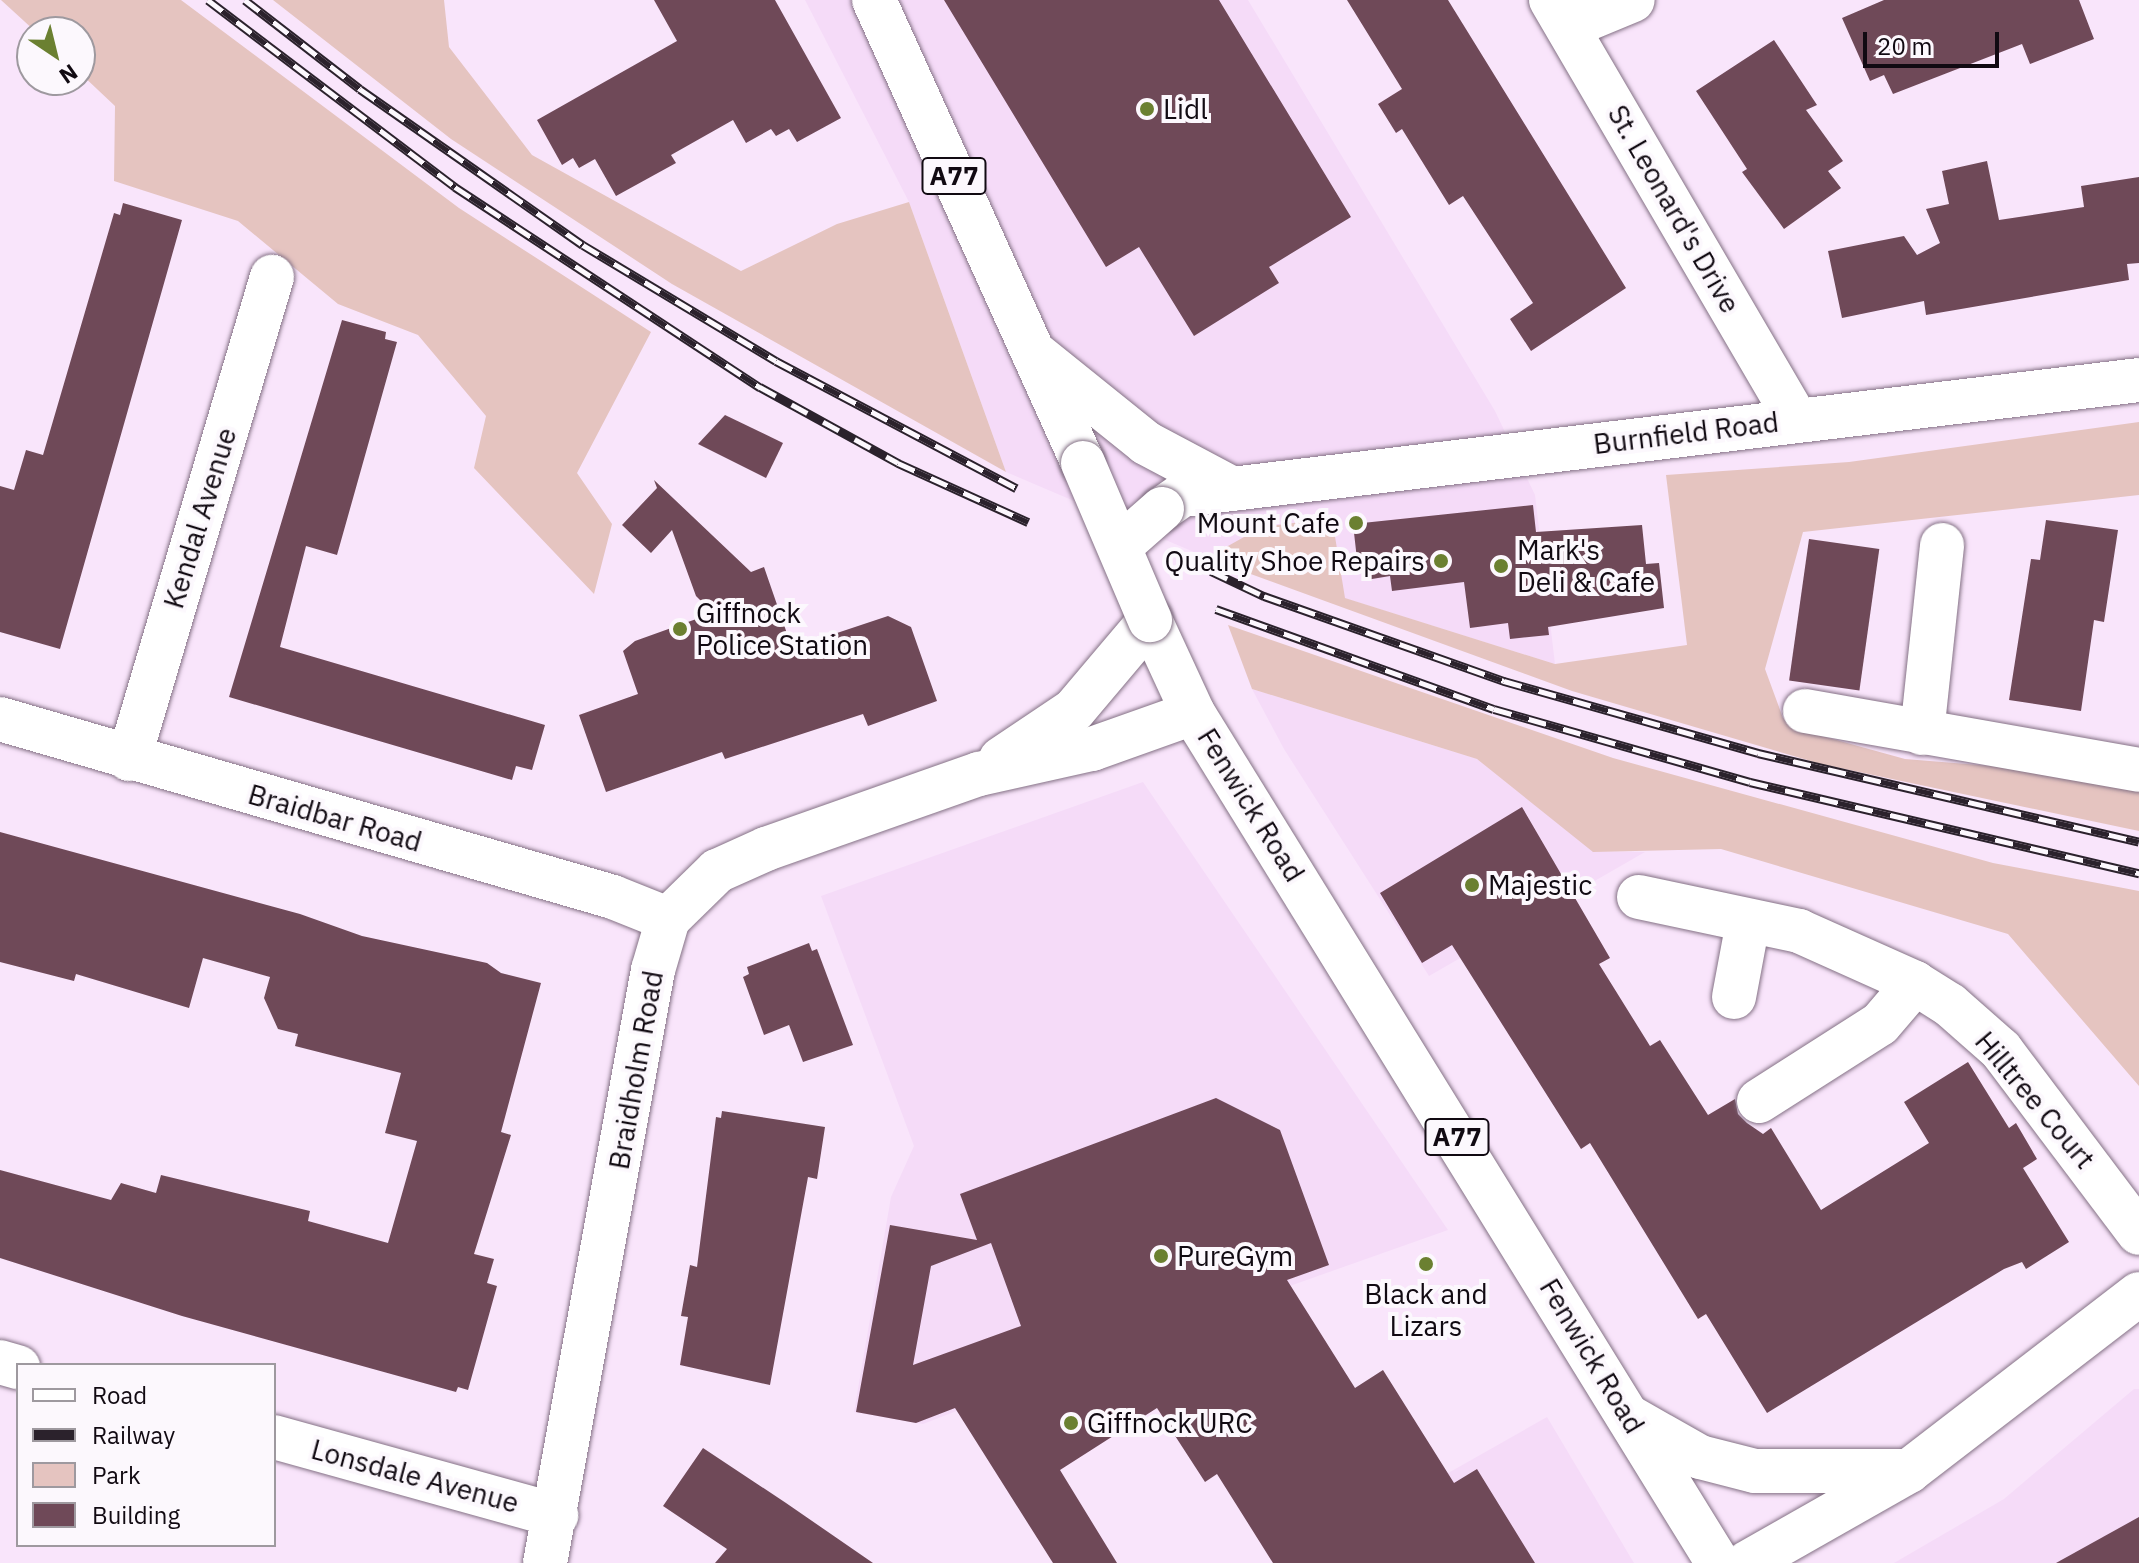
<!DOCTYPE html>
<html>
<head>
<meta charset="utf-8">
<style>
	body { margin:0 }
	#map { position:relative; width:2139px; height:1563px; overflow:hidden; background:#f9e5fb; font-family:"IBM Plex Sans",sans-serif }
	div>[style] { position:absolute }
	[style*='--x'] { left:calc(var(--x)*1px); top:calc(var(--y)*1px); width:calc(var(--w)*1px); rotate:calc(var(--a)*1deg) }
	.built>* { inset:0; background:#f5dbf8 }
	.green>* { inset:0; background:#e5c4c0 }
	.building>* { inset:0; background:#6f4958; transform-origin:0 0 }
	.roads { filter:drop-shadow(0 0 2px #847185) drop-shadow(0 0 2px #847185) }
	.minor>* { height:44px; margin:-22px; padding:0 22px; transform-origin:22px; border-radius:22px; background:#fff }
	.major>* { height:44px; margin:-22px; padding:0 22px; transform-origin:22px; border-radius:22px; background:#fff }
	.rail>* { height:9px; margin-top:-4.5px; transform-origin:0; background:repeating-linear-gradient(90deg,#fcf8fd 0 18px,#2b222c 0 36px); box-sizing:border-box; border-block:2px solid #2b222c }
	.bridges { filter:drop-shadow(0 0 2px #847185) drop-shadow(0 0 2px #847185) }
	.minor-bridge>* { height:44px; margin:-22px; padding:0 22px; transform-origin:22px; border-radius:22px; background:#fff }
	.major-bridge>* { height:44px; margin:-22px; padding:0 22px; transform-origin:22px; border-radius:22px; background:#fff }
	.dots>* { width:22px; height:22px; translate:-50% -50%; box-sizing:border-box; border:4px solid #fcf8fd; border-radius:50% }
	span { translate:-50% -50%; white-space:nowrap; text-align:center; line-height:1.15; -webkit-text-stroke:8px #fcf8fd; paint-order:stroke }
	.shield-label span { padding:2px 6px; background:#fcf8fd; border:2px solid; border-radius:6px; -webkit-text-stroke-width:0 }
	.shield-label { font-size:26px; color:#110a12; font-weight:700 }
	.poi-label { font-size:28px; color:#110a12 }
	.left { translate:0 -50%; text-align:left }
	.right { translate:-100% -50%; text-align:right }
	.street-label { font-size:28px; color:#110a12 }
	.legend { position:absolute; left:16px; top:1363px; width:260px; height:184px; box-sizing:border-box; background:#fcf8fd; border:2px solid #9e999f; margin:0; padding:10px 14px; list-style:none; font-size:24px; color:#110a12 }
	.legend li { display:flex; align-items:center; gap:16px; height:40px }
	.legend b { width:40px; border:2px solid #9e999f }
	.north { position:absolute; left:16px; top:16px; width:80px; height:80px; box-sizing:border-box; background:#fcf8fd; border:2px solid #9e999f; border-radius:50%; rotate:145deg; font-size:22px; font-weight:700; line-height:32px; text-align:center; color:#110a12 }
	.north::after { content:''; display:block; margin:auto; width:28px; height:36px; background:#6b8031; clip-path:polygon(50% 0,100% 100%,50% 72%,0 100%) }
	.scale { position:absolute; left:1863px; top:32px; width:136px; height:36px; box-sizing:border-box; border:4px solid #110a12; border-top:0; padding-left:10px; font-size:24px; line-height:28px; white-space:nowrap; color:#110a12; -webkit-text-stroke:6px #fcf8fd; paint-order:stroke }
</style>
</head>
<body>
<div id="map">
	<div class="built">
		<i style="clip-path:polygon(805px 0,1248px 0,1495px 411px,1535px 495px,1555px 664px,1344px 598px,1219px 551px,1215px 561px,1006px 472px,909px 202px)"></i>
		<i style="clip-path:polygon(1252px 689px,1477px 759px,1593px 851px,1645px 852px,1429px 976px,1284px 749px)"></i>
		<i style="clip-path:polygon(1143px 782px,1448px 1230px,1168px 1329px,923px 1424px,854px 1412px,891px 1197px,914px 1146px,821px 896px)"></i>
		<i style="clip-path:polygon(2134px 1389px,2139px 1389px,2139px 1563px,1894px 1563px,2004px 1499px)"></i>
		<i style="clip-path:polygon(1547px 1417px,1634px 1563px,1405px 1563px,1374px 1515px)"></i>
	</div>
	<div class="green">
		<i style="clip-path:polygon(1px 0,181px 0,459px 208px,651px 332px,577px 473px,612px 524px,594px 594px,474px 468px,486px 416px,418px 335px,338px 304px,238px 221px,114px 181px,115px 106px,80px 73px,80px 32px,36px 32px)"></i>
		<i style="clip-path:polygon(273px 0,444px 0,449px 47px,532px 155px,741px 271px,837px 224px,909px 202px,1006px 472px,672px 284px,451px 139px)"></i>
		<i style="clip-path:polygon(2139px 422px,2139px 495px,1803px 532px,1765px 669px,1783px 718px,1811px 733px,1905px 759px,2139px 778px,2139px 831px,1821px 764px,1572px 691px,1215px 561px,1219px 551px,1262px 527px,1332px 518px,1345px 598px,1555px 664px,1687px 645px,1666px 475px,1849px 462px)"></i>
		<i style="clip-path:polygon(1228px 625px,1613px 758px,1993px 863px,2139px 891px,2139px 1086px,2008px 934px,1721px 849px,1593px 852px,1477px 759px,1252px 689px)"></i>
	</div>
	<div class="building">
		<i style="clip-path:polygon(654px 0,775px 0,841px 118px,797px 142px,789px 129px,776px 136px,771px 129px,746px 143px,733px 120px,671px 155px,676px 163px,616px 196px,595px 159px,579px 168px,573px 158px,562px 165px,537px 120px,677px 41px)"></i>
		<i style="clip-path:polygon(944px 0,1219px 0,1351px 217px,1269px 267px,1279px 283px,1194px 336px,1139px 247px,1106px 267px)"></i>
		<i style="clip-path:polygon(1347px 0,1448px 0,1626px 288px,1531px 351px,1510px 319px,1533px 303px,1463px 196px,1449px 205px,1402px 129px,1396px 133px,1378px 104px,1402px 89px)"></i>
		<i style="clip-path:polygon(1884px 0,2079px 0,2094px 39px,2030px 64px,2022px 44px,1893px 94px,1884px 75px,1870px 81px,1842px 18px)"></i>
		<i style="clip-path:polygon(1774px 40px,1817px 105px,1806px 110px,1843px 161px,1828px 171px,1841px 188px,1784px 229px,1742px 172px,1747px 169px,1696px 91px)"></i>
		<i style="clip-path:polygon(1987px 161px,1999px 220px,2084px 207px,2081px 186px,2139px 177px,2139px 263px,2127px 264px,2129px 280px,1926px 315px,1924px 301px,1842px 318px,1828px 251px,1904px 236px,1917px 255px,1940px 243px,1926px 209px,1949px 204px,1942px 171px)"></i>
		<i style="clip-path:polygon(123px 203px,182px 220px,60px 649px,0 632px,0 486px,14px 490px,26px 450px,43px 455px,114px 213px,120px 215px)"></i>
		<i style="clip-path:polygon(342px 320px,386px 332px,385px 339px,397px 342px,337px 555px,306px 546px,280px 647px,545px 725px,532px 770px,516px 766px,512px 780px,229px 697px)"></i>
		<i style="clip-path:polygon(725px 415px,783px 443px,766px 478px,698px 444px)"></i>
		<i style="clip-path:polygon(654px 480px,751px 572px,764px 567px,792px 648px,888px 616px,911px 627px,937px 701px,868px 726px,863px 714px,725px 759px,722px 752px,606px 792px,579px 715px,638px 694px,623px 651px,635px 641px,713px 613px,696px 596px,672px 530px,651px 553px,622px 525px,657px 488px)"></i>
		<i style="clip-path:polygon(1533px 505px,1536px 532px,1642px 525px,1646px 564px,1659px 563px,1664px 608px,1548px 627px,1549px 635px,1510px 639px,1508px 623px,1470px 628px,1464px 582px,1392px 591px,1390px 576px,1366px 580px,1365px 567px,1358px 568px,1353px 524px)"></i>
		<i style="clip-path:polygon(2046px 520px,2118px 530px,2104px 622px,2094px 620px,2081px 711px,2009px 700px,2031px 559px,2040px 560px)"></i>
		<i style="left:1809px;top:539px;width:71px;height:143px;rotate:8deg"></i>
		<i style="clip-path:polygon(1522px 807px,1610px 958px,1599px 964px,1650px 1046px,1660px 1040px,1708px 1115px,1735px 1099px,1738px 1114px,1747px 1123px,1763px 1134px,1771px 1128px,1821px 1210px,1929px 1143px,1904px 1102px,1968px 1062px,2009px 1128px,2016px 1123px,2037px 1159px,2023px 1168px,2069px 1242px,2026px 1269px,2022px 1262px,2004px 1269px,1767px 1413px,1706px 1314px,1698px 1319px,1590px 1143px,1581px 1149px,1452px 945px,1422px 963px,1380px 893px)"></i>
		<i style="clip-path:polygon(0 832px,300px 914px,362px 936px,487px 963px,501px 973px,541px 983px,501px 1132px,511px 1135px,474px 1254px,494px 1259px,487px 1283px,497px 1286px,468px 1390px,458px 1387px,456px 1392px,182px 1316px,0 1258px,0 1170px,111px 1200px,121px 1183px,156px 1193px,161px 1175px,310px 1211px,308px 1221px,388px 1243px,417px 1141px,385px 1133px,401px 1073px,295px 1046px,298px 1034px,278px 1029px,264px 998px,270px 977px,203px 958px,189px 1008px,76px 974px,74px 981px,0 962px)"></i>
		<i style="clip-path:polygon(809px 943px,812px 951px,817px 949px,853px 1045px,803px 1062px,789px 1025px,764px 1035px,743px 977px,749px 974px,747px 967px)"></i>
		<i style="clip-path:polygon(evenodd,1216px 1098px,1280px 1130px,1329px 1265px,1287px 1280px,1355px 1388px,1383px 1370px,1454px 1483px,1477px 1469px,1535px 1563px,1273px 1563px,1217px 1474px,1205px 1482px,1157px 1408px,1060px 1470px,1117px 1563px,1053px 1563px,955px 1408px,916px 1423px,856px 1412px,890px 1225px,977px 1240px,960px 1194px,1216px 1098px,991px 1243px,1021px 1326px,913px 1365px,931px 1266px,991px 1243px)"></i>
		<i style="clip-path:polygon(722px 1111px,825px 1127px,817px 1179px,808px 1177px,770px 1385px,680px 1365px,688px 1317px,681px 1316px,690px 1265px,697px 1267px,716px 1117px,721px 1118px)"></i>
		<i style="clip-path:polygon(703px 1448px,786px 1503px,873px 1563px,715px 1563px,727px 1549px,663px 1506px)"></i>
		<i style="clip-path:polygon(2139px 1517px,2139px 1563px,2056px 1563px)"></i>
	</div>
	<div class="roads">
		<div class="minor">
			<i style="--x:1551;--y:0;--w:486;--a:59.7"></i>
			<i style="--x:1568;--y:27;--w:70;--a:-22.6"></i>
			<i style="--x:1033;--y:352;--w:145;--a:38.8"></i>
			<i style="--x:1146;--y:443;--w:98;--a:27.9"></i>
			<i style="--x:1162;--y:509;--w:24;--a:-35"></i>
			<i style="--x:1182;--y:495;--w:964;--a:-6.85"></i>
			<i style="--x:1805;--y:711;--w:339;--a:10"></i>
			<i style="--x:0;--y:719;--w:638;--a:16.19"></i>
			<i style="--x:613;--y:897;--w:59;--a:21.8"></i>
			<i style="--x:1922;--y:733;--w:189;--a:-83.9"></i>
			<i style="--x:129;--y:759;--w:503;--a:-73.48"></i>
			<i style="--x:1001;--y:759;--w:88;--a:-33.9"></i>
			<i style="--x:1074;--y:710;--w:118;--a:-49.8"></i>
			<i style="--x:1639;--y:897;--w:164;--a:12"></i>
			<i style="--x:1799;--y:931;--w:127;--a:24.1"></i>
			<i style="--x:1915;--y:983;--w:41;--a:32.2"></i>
			<i style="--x:1950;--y:1005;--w:68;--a:41.4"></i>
			<i style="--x:2001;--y:1050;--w:229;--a:53"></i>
			<i style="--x:1734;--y:997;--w:76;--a:-79.4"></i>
			<i style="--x:1759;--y:1101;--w:143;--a:-32.5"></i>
			<i style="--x:1880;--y:1024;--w:54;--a:-49.5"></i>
			<i style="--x:0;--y:1362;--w:19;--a:16"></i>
			<i style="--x:274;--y:1437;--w:293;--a:15.5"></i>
			<i style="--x:545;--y:1563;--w:603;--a:-79.68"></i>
			<i style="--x:653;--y:970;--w:53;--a:-73.6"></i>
			<i style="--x:668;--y:919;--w:69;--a:-44.4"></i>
			<i style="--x:717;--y:871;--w:54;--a:-24.2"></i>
			<i style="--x:766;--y:849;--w:226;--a:-19.4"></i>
			<i style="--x:979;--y:774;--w:116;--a:-12.5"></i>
			<i style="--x:1092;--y:749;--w:107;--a:-19.6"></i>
			<i style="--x:1747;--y:1563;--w:186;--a:-29.6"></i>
			<i style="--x:1909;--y:1471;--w:290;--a:-37.6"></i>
		</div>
		<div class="major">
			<i style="--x:874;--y:0;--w:508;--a:65.71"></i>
			<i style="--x:1150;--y:620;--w:102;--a:65.2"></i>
			<i style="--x:1193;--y:713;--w:999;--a:58.3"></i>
			<i style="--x:1631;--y:1418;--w:79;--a:29.5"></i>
			<i style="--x:1700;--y:1457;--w:57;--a:14.3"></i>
			<i style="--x:1755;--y:1471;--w:154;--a:0"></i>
		</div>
	</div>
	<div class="rail">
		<i style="--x:208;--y:0;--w:310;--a:37.1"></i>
		<i style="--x:455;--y:187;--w:365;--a:33.3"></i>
		<i style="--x:760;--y:387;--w:158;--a:28.8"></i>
		<i style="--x:898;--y:463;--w:143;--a:24.4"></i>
		<i style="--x:245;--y:0;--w:145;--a:37.7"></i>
		<i style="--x:360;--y:89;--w:272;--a:35"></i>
		<i style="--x:583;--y:245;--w:225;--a:31"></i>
		<i style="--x:776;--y:361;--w:272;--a:27.9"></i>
		<i style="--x:1211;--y:571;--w:59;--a:25.3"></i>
		<i style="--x:1264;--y:596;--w:255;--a:19.5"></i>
		<i style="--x:1504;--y:681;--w:264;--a:15.8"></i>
		<i style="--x:1758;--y:753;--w:391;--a:13.1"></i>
		<i style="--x:1216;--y:609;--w:295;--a:19.8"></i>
		<i style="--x:1494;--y:709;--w:266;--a:15.9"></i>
		<i style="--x:1750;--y:782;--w:400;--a:13.2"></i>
	</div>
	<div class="bridges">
		<div class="minor-bridge">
			<i style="--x:1120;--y:546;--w:56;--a:-41.4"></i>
		</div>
		<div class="major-bridge">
			<i style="--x:1083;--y:463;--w:171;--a:66.9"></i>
		</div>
	</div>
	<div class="dots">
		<i style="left:1147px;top:109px;background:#6b8031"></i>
		<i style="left:1356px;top:523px;background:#6b8031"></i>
		<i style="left:1441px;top:561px;background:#6b8031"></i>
		<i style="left:1501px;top:566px;background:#6b8031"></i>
		<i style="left:680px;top:629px;background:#6b8031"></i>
		<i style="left:1472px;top:885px;background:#6b8031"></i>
		<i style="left:1161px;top:1256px;background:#6b8031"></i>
		<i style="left:1426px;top:1264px;background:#6b8031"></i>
		<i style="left:1071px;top:1423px;background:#6b8031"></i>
	</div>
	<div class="shield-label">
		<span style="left:954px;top:176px">A77</span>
		<span style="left:1457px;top:1137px">A77</span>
	</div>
	<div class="poi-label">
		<span class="left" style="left:1163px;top:109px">Lidl</span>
		<span class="right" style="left:1340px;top:523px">Mount Cafe</span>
		<span class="left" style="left:1517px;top:566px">Mark's<br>Deli &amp; Cafe</span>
		<span class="right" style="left:1425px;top:561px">Quality Shoe Repairs</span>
		<span class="left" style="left:696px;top:629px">Giffnock<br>Police Station</span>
		<span class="left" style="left:1488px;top:885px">Majestic</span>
		<span class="left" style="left:1177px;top:1256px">PureGym</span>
		<span style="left:1426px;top:1310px">Black and<br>Lizars</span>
		<span class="left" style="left:1087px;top:1423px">Giffnock URC</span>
	</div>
	<div class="street-label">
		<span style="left:1674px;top:209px;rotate:60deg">St. Leonard's Drive</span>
		<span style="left:1686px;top:433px;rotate:-7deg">Burnfield Road</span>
		<span style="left:200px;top:518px;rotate:-73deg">Kendal Avenue</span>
		<span style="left:1251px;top:805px;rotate:58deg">Fenwick Road</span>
		<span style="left:335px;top:818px;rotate:16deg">Braidbar Road</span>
		<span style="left:636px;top:1070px;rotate:-80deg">Braidholm Road</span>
		<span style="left:2035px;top:1100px;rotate:50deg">Hilltree Court</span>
		<span style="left:1592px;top:1356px;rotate:59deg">Fenwick Road</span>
		<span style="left:415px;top:1476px;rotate:15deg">Lonsdale Avenue</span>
	</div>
	<ul class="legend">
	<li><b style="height:10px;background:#fff"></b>Road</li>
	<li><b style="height:10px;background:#2b222c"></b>Railway</li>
	<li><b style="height:22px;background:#e5c4c0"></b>Park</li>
	<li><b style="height:22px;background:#6f4958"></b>Building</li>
	</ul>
	<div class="north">N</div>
	<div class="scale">20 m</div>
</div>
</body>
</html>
